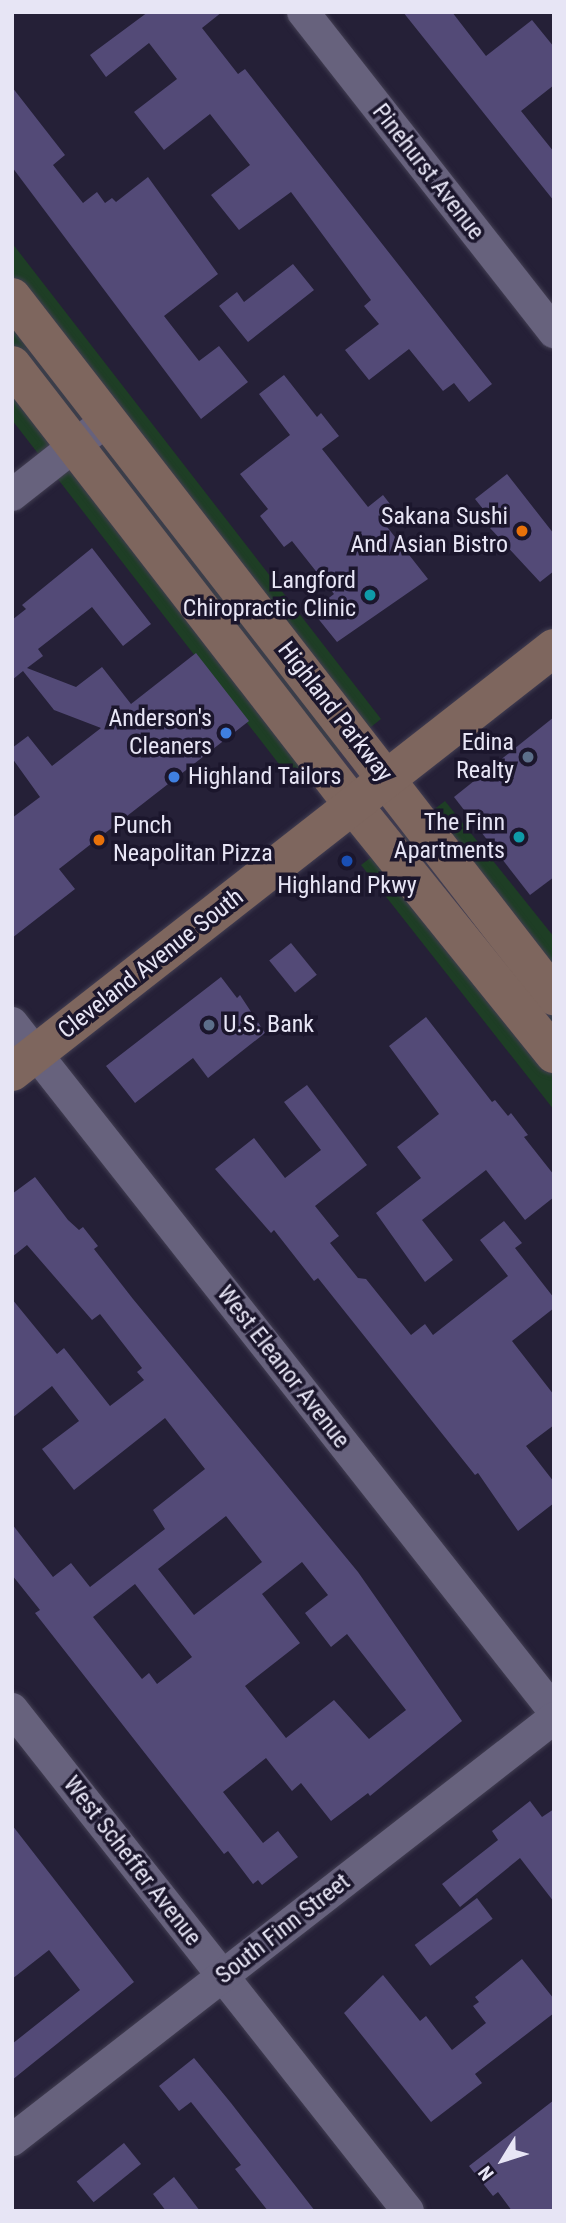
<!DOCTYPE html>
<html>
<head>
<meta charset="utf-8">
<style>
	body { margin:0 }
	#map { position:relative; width:566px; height:2223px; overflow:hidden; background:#252037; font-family:"Roboto Condensed",sans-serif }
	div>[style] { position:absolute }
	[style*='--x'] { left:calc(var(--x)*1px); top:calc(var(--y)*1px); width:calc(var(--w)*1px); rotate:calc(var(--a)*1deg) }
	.green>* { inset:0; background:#1e3e25 }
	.building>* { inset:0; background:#534a77; transform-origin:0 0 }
	.roads { filter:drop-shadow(0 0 2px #423e52) drop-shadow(0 0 2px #423e52) }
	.street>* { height:32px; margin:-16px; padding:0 16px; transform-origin:16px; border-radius:16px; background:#67627d }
	.secondary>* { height:38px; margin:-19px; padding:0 19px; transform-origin:19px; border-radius:19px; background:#7e665e }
	.dots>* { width:19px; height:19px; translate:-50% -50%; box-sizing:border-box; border:4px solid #1b162c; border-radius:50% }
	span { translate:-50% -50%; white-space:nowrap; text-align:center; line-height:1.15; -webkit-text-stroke:7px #1b162c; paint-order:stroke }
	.street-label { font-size:24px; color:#e7e5f5 }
	.poi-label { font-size:24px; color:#e7e5f5 }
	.right { translate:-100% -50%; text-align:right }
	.left { translate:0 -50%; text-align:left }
	.frame { position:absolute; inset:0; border:14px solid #e7e5f5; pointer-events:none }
	.north { position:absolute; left:468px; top:2125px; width:70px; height:70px; -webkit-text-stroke:5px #1b162c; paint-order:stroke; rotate:232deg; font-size:19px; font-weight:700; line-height:28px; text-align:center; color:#e7e5f5 }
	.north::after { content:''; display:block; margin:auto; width:24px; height:32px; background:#e7e5f5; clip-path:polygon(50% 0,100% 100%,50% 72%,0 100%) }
</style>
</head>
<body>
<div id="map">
	<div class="green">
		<i style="clip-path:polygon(12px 243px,381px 719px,296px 786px,12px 420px)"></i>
		<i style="clip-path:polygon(445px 801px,554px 937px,554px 1110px,361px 865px)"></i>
	</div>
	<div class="building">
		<i style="clip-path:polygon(148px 12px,222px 12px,202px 28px,238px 74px,245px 69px,492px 384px,469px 402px,454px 383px,443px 391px,409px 349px,369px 380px,345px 350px,379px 324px,364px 306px,371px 300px,291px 192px,239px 230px,211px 195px,250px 165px,210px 114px,164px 150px,134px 112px,177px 79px,149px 43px,106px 77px,90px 55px)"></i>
		<i style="clip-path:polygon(403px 12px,452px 12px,486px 56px,532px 20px,554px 47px,554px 85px,521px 111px,554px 152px,554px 201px)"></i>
		<i style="clip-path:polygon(12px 87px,65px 155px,53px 165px,83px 203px,97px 192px,105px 203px,112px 198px,116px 202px,148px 177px,218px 274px,164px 316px,199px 361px,219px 346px,248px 382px,201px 419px,12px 167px)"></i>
		<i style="clip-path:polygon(293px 264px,314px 290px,248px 342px,219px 306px,237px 292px,244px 302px)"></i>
		<i style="clip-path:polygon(284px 375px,317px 417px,321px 413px,339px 436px,322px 449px,368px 507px,383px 495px,397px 513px,384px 523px,428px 579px,337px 642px,312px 611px,334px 594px,292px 541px,284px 547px,260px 516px,268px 509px,240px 474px,290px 435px,259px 394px)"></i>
		<i style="clip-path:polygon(507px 474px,554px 534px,554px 571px,540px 582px,490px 528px,495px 524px,475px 499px)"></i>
		<i style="clip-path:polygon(92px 548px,151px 624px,123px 646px,92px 607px,38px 649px,43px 656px,27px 668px,76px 687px,102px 667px,131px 704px,196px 653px,249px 721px,59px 869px,75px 889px,12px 938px,12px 818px,40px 797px,12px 758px,12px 748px,28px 736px,52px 766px,101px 728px,54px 710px,23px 671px,12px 680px,12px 620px,26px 609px,22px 605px)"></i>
		<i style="clip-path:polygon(554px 717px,554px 877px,530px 895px,454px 797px)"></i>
		<i style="left:291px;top:943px;width:41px;height:28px;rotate:51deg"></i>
		<i style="clip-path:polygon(221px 977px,237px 998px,240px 995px,265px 1033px,208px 1078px,193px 1058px,135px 1103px,106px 1066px)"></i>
		<i style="clip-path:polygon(426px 1017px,492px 1102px,495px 1100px,508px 1116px,511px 1113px,528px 1135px,524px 1137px,554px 1175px,554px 1197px,525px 1220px,486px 1170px,422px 1220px,453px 1260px,425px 1282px,376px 1213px,421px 1178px,397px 1147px,439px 1114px,389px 1046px)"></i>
		<i style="clip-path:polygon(307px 1085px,367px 1165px,315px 1206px,339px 1236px,330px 1243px,358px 1278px,366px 1279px,411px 1335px,425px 1324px,433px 1335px,508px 1276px,480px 1240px,504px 1221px,522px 1243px,515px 1248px,554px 1298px,554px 1308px,512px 1341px,554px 1395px,554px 1425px,526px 1446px,554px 1482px,554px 1503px,518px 1531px,478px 1473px,475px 1475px,318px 1278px,314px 1281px,274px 1230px,271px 1233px,215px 1169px,254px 1138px,285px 1178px,321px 1150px,284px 1102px)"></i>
		<i style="clip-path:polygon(evenodd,35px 1177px,68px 1220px,79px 1230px,83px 1227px,98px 1246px,94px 1249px,133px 1299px,358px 1572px,462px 1721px,370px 1796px,368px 1793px,331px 1821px,301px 1783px,292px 1791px,266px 1758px,223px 1792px,263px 1843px,278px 1831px,298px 1857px,262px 1885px,258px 1880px,253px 1884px,228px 1851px,224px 1854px,35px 1613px,40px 1610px,12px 1575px,12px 1524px,53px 1577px,71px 1563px,90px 1587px,165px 1529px,153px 1510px,205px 1469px,165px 1418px,74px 1490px,42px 1449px,79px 1421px,52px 1386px,12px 1418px,12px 1299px,57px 1354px,64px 1348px,110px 1406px,144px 1380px,137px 1372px,142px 1368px,100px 1314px,92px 1320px,27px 1245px,12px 1257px,12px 1194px,35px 1177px,226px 1516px,262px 1562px,194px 1615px,158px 1569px,226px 1516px,35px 1177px,302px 1562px,328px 1595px,305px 1613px,331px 1647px,347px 1634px,406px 1710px,369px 1739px,334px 1700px,286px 1738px,245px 1686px,300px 1643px,262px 1594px,302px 1562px,35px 1177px,135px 1584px,192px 1657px,157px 1684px,149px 1673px,142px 1679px,93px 1617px,135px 1584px)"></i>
		<i style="clip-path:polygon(530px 1801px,542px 1817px,554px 1809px,554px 1902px,520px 1858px,460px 1907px,442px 1884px,498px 1840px,492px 1831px)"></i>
		<i style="clip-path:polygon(12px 1825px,134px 1982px,12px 2080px,12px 2044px,80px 1990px,49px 1950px,12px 1979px)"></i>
		<i style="left:477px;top:1898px;width:26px;height:78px;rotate:53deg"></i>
		<i style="clip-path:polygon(522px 1959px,554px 1999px,554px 2013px,475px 2074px,482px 2083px,431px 2122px,344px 2013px,383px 1975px,420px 2021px,426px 2016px,452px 2050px,486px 2023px,473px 2006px,479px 2002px,475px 1997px)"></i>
		<i style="clip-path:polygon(194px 2058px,231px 2103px,315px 2211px,268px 2211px,235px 2169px,241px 2165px,191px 2102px,179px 2111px,159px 2086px)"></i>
		<i style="clip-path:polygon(554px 2100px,554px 2211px,512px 2211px,498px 2192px,493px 2196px,469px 2166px)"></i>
		<i style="left:124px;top:2143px;width:27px;height:61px;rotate:51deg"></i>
		<i style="clip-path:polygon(174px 2177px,200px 2211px,166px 2211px,153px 2194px)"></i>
	</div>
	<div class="roads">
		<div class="street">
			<i style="--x:303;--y:12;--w:407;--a:51.9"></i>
			<i style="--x:12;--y:495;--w:120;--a:-38.2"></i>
			<i style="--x:12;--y:1023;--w:876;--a:51.77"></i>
			<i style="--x:12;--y:1709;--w:639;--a:51.73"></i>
			<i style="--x:12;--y:2140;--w:687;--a:-37.9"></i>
		</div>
		<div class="secondary">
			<i style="--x:12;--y:297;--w:885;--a:52.21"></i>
			<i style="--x:12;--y:365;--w:557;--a:52.22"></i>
			<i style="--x:353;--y:805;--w:320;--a:51.1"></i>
			<i style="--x:12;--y:1072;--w:688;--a:-38.04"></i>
		</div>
	</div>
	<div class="dots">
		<i style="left:522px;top:531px;background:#e8710a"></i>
		<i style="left:370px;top:595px;background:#0f9aa8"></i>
		<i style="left:226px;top:733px;background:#3f7fe0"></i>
		<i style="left:528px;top:757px;background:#5c6f8a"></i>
		<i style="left:174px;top:777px;background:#3f7fe0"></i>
		<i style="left:519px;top:837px;background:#0f9aa8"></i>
		<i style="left:99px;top:840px;background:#e8710a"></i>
		<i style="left:347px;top:861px;background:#1a4fb4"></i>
		<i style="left:209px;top:1025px;background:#5c6f8a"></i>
	</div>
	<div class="street-label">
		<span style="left:428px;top:172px;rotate:52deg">Pinehurst Avenue</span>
		<span style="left:335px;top:712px;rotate:52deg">Highland Parkway</span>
		<span style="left:151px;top:964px;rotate:-38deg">Cleveland Avenue South</span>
		<span style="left:283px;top:1367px;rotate:52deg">West Eleanor Avenue</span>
		<span style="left:132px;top:1861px;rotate:52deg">West Scheffer Avenue</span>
		<span style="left:283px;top:1929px;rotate:-38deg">South Finn Street</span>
	</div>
	<div class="poi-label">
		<span class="right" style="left:508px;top:531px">Sakana Sushi<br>And Asian Bistro</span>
		<span class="right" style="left:356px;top:595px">Langford<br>Chiropractic Clinic</span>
		<span class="right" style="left:212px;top:733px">Anderson's<br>Cleaners</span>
		<span class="right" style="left:514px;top:757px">Edina<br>Realty</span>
		<span class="left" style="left:188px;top:777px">Highland Tailors</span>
		<span class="right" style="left:505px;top:837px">The Finn<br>Apartments</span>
		<span class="left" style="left:113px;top:840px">Punch<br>Neapolitan Pizza</span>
		<span style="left:347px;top:886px">Highland Pkwy</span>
		<span class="left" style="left:223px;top:1025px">U.S. Bank</span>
	</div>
	<div class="frame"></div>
	<div class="north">N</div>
</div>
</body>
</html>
